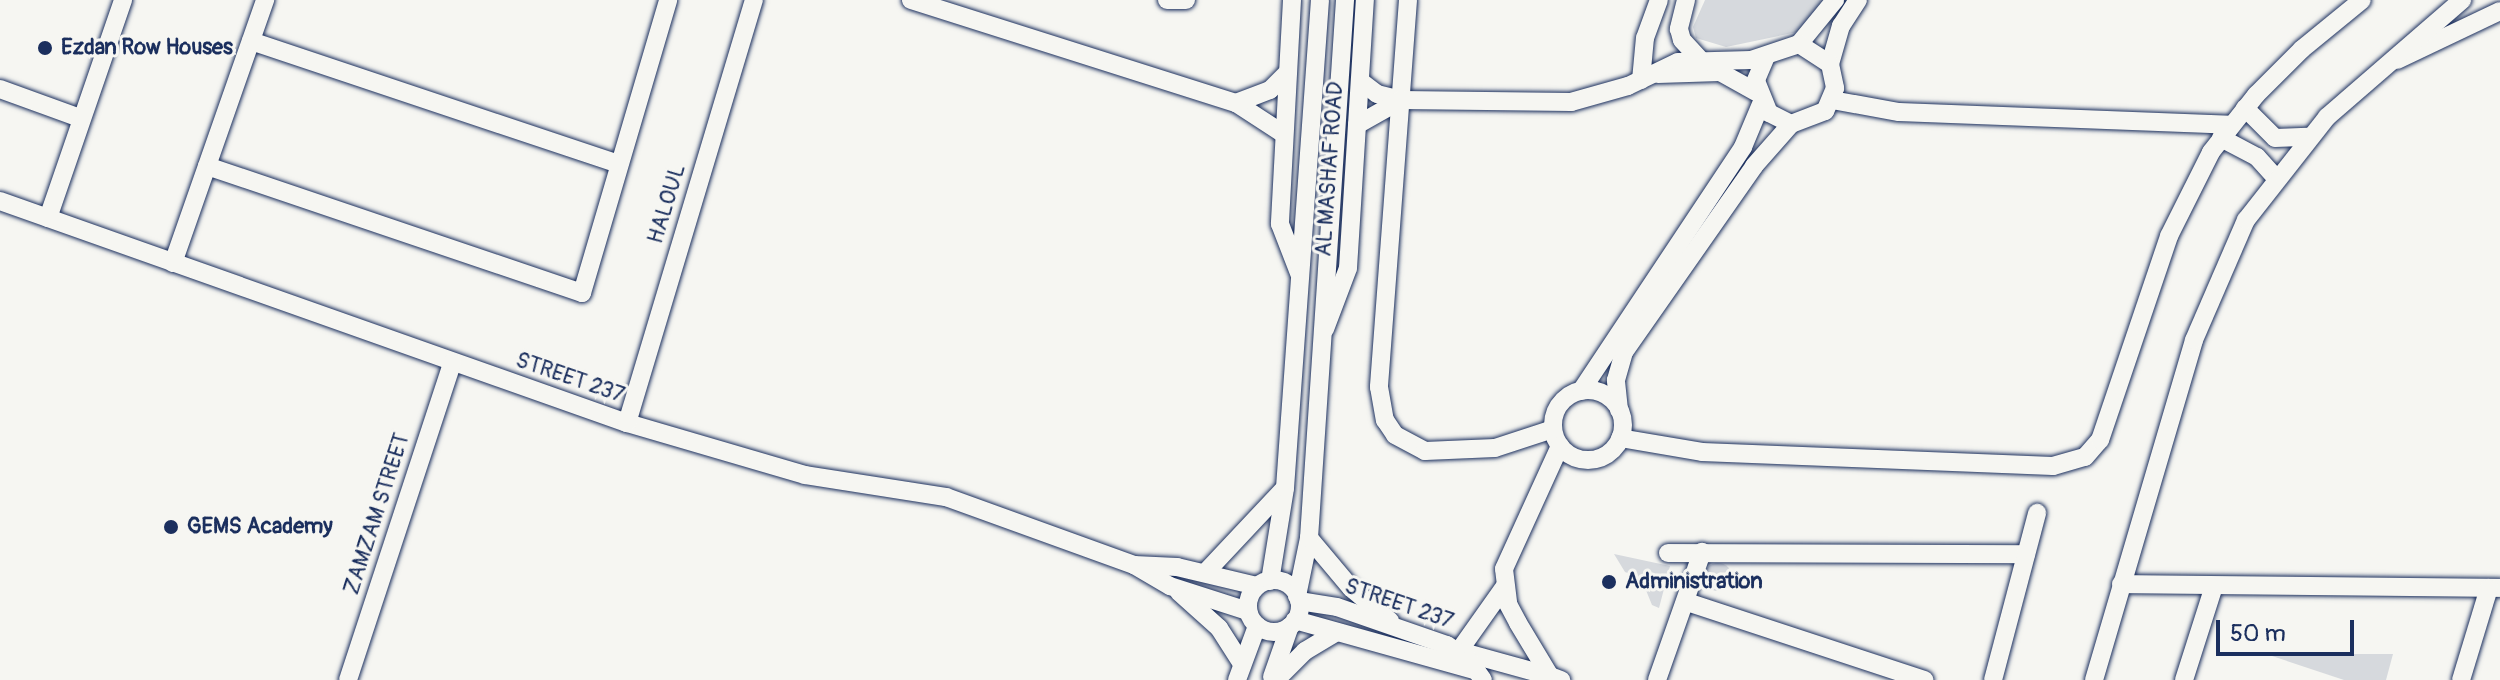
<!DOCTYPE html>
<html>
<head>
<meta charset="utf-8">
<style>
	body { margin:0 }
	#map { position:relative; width:2500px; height:680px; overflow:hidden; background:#f6f6f2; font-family:Pangolin,sans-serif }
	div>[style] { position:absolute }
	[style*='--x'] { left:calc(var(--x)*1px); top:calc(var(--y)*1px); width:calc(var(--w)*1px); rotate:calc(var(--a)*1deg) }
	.green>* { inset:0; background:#d6d9dd }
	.round { border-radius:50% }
	.roads { filter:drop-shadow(0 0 2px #1b2f5e) drop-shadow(0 0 2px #1b2f5e) }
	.minor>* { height:18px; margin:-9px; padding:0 9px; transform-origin:9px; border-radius:9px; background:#f6f6f2 }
	.minor>.ring { margin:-9px; padding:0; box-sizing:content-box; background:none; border:18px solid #f6f6f2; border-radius:50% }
	.dots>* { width:22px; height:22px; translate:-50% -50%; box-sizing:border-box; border:4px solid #f6f6f2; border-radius:50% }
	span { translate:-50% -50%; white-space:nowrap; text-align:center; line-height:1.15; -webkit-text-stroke:6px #f6f6f2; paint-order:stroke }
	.poi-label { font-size:22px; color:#1b2f5e; font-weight:700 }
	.left { translate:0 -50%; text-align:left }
	.street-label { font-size:22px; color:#1b2f5e }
	.scale { position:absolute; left:2216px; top:620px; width:138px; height:36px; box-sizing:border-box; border:4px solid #1b2f5e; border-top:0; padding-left:10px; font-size:24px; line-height:28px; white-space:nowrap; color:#1b2f5e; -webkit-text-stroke:6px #f6f6f2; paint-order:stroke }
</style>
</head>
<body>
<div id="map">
	<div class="green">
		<i style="clip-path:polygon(1705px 0,1823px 0,1802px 31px,1726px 47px,1696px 38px,1693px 27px)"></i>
		<i style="clip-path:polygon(1614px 554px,1670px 566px,1659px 608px,1652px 605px,1641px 578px,1625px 572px)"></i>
		<i class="round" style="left:1704px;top:563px;width:28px;height:28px"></i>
		<i style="clip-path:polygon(2266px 654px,2393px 654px,2386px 680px,2344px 680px)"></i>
	</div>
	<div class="roads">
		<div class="minor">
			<i style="--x:911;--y:0;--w:341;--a:17.6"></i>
			<i style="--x:1236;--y:103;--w:55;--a:33.1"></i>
			<i style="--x:1167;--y:0;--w:19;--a:0"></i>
			<i style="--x:1292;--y:0;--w:224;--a:93.1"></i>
			<i style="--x:1280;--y:224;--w:53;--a:68.8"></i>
			<i style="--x:1408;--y:0;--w:388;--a:94.3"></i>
			<i style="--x:1379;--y:387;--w:34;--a:80"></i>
			<i style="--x:1385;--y:420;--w:18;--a:56"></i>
			<i style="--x:1395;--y:435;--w:34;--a:28"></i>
			<i style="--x:1425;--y:451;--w:70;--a:-2.5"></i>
			<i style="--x:1495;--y:448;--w:61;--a:-18.1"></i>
			<i style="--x:1686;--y:0;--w:30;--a:104"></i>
			<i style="--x:1679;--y:29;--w:11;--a:75"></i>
			<i style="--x:1682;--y:40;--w:26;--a:47"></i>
			<i style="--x:251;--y:41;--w:387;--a:18.5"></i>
			<i style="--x:1799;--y:44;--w:57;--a:-50.7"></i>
			<i style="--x:2397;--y:60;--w:114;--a:-25.4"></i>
			<i style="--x:1830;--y:64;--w:40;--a:-74"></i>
			<i style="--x:1841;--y:26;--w:31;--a:-57"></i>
			<i style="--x:1658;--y:74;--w:62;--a:-1.8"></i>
			<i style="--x:1720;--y:72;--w:41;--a:29.1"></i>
			<i style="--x:1641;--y:80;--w:42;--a:-84.6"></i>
			<i style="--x:1645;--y:38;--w:40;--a:-69.8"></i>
			<i style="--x:1360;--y:81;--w:21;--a:37"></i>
			<i style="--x:1377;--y:94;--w:25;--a:14"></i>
			<i style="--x:1401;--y:100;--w:170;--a:0.7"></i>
			<i style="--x:1571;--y:102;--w:59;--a:-15.7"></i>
			<i style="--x:1628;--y:86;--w:55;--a:-25.6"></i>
			<i style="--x:1678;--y:62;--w:73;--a:-1.6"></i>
			<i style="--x:1751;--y:60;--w:51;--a:-18.4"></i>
			<i style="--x:1799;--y:44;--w:37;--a:33"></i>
			<i style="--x:1830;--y:64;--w:25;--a:78"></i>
			<i style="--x:1835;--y:88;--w:25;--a:113"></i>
			<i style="--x:1825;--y:111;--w:36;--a:159"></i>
			<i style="--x:1791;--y:124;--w:25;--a:-153"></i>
			<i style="--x:1769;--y:113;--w:35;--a:-112"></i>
			<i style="--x:1756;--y:80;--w:25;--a:-67"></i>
			<i style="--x:0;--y:89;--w:85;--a:19.9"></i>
			<i style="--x:1832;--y:100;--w:68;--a:10.2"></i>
			<i style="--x:1899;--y:112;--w:331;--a:2.2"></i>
			<i style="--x:1236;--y:103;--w:36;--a:-21"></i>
			<i style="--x:1270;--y:90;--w:24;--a:-45"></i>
			<i style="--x:2245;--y:108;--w:42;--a:45"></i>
			<i style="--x:2275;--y:138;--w:33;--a:-2"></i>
			<i style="--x:1357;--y:125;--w:51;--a:-29.6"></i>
			<i style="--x:2221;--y:138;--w:41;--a:27.8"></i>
			<i style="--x:2257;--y:157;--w:27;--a:48"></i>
			<i style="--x:207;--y:166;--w:396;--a:18.7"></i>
			<i style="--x:582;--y:293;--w:305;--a:-73.6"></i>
			<i style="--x:0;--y:201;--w:665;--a:19.5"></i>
			<i style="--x:627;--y:423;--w:185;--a:16.3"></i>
			<i style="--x:805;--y:475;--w:143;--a:8.9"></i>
			<i style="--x:946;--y:497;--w:200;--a:19.9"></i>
			<i style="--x:1134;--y:565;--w:42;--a:30.3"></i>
			<i style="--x:1170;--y:586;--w:82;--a:17.8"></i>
			<i style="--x:48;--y:218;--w:231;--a:-71"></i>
			<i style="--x:173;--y:263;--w:279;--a:-70.7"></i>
			<i style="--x:1325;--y:329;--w:65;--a:-69.3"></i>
			<i style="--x:1348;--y:268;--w:269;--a:-86.4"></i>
			<i class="ring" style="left:1553px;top:390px;width:52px;height:52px"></i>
			<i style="--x:1581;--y:391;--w:293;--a:-56.4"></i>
			<i style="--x:1743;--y:147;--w:47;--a:-67.3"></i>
			<i style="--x:1619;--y:410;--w:30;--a:-96"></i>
			<i style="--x:1616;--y:380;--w:29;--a:-74"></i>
			<i style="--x:1624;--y:352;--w:227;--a:-55"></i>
			<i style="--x:1754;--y:166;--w:56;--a:-48.6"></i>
			<i style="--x:627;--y:423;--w:442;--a:-73.3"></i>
			<i style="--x:1620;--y:438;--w:83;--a:9.7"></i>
			<i style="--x:1702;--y:452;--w:351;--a:2.3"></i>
			<i style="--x:2053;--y:466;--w:33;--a:-16"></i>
			<i style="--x:2085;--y:457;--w:23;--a:-49"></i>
			<i style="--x:2100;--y:440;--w:215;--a:-71.3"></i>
			<i style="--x:2169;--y:236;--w:94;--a:-63.4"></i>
			<i style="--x:2211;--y:152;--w:73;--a:-51.7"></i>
			<i style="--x:2256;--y:95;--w:65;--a:-45"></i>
			<i style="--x:2302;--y:49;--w:77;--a:-39.2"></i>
			<i style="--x:1560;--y:446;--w:135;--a:114.5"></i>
			<i style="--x:1504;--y:569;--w:35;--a:83"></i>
			<i style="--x:1508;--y:604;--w:21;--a:62"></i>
			<i style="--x:1518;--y:623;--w:62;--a:58.9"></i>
			<i style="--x:1550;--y:676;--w:12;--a:20"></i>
			<i style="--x:1309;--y:538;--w:65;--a:50"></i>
			<i style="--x:1351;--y:588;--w:51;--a:40.2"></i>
			<i style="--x:1668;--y:553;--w:358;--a:0.2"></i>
			<i style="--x:1134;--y:565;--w:43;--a:2.7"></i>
			<i style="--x:1177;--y:567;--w:82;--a:13.4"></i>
			<i style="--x:1205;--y:573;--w:114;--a:-46.8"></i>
			<i class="ring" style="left:1248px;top:580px;width:34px;height:34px"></i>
			<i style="--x:1270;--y:581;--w:94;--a:-80.8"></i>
			<i style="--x:1285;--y:488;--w:489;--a:-85.9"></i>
			<i style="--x:2121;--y:584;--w:379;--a:0.6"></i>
			<i style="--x:1505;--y:586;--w:80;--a:125.3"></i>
			<i style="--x:1459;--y:651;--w:94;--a:15.4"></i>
			<i style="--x:1179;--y:592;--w:54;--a:42"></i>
			<i style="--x:1219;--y:628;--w:43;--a:57.4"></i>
			<i style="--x:1297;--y:596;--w:59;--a:-78.3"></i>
			<i style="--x:1309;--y:538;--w:539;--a:-86.17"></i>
			<i style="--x:1299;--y:601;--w:38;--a:9"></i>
			<i style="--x:1337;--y:607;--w:116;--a:19.1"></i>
			<i style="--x:1447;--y:645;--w:27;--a:34"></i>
			<i style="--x:1469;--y:660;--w:24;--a:55"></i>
			<i style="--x:1687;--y:602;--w:250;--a:18.2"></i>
			<i style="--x:1295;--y:620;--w:186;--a:15.6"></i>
			<i style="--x:1272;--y:677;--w:54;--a:-70.6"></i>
			<i style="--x:348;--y:680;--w:334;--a:-71.8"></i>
			<i style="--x:1237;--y:680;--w:58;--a:-69.7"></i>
			<i style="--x:1276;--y:680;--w:41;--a:-45"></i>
			<i style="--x:1305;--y:651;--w:37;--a:-31"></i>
			<i style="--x:1657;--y:680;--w:136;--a:-70.6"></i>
			<i style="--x:1993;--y:680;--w:173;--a:-75.2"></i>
			<i style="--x:2094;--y:680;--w:354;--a:-73.6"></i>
			<i style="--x:2194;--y:340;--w:131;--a:-66.6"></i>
			<i style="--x:2246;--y:220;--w:131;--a:-51.8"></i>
			<i style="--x:2327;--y:117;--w:179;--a:-40.9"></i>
			<i style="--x:2184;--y:680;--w:96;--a:-72.3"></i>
			<i style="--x:2461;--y:680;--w:96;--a:-73.1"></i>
		</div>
	</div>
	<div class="dots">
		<i style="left:45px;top:48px;background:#1b2f5e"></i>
		<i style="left:171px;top:527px;background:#1b2f5e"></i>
		<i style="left:1609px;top:582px;background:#1b2f5e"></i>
	</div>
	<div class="poi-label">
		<span class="left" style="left:61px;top:48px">Ezdan Row Houses</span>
		<span class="left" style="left:187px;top:527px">GEMS Academy</span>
		<span class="left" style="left:1625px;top:582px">Administration</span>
	</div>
	<div class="street-label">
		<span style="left:1330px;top:169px;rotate:-86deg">AL MASHAF ROAD</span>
		<span style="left:667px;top:204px;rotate:-73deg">HALOUL</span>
		<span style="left:570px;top:378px;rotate:19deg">STREET 237</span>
		<span style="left:377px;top:514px;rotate:-72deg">ZAMZAM STREET</span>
		<span style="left:1399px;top:604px;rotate:19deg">STREET 237</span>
	</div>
	<div class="scale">50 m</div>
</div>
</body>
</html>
